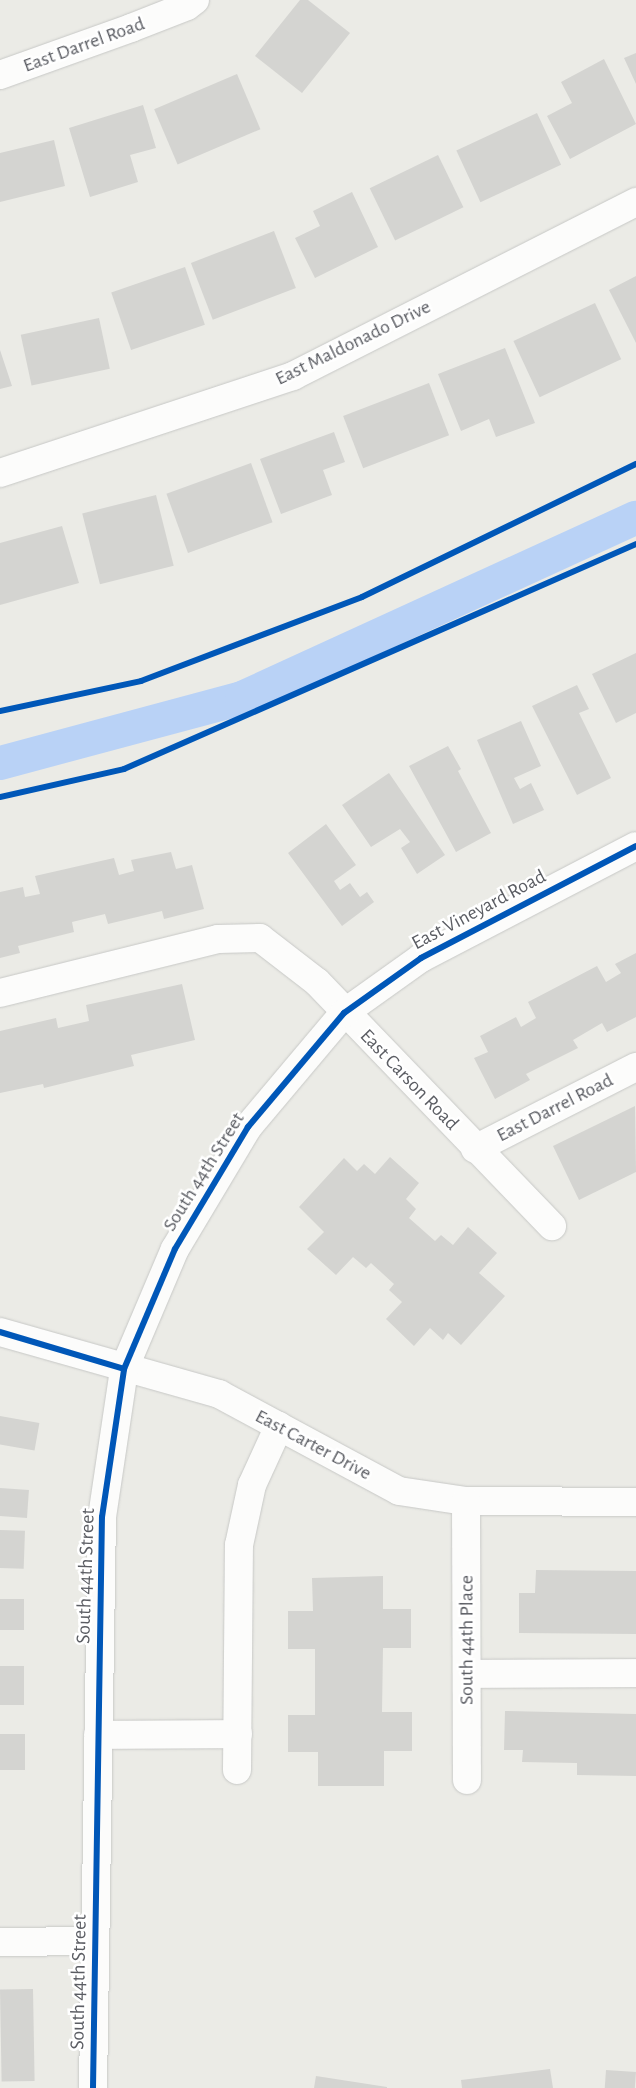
<!DOCTYPE html>
<html>
<head>
<meta charset="utf-8">
<style>
	body { margin:0 }
	#map { position:relative; width:636px; height:2088px; overflow:hidden; background:#ebebe6; font-family:"Alegreya Sans",sans-serif }
	div>[style] { position:absolute }
	[style*='--x'] { left:calc(var(--x)*1px); top:calc(var(--y)*1px); width:calc(var(--w)*1px); rotate:calc(var(--a)*1deg) }
	.canal>* { height:34px; margin:-17px; padding:0 17px; transform-origin:17px; border-radius:17px; background:#b9d2f6 }
	.building>* { inset:0; background:#d4d4d1; transform-origin:0 0 }
	.roads { filter:drop-shadow(0 0 1px #c7c8c6) drop-shadow(0 0 1px #c7c8c6) }
	.minor>* { height:28px; margin:-14px; padding:0 14px; transform-origin:14px; border-radius:14px; background:#fcfcfb }
	.cycleway>* { height:6px; margin:-3px; padding:0 3px; transform-origin:3px; border-radius:3px; background:#0057b8 }
	span { translate:-50% -50%; white-space:nowrap; text-align:center; line-height:1.15; -webkit-text-stroke:5px #fff; paint-order:stroke }
	.street-label { font-size:20px; color:#5b5d63 }
</style>
</head>
<body>
<div id="map">
	<div class="canal">
		<i style="--x:0;--y:763;--w:251;--a:-15"></i>
		<i style="--x:242;--y:698;--w:433;--a:-24.6"></i>
	</div>
	<div class="building">
		<i style="clip-path:polygon(300px 0,308px 0,350px 33px,302px 93px,255px 56px)"></i>
		<i style="clip-path:polygon(636px 53px,636px 84px,624px 58px)"></i>
		<i style="clip-path:polygon(604px 59px,636px 124px,570px 159px,547px 116px,572px 103px,561px 82px)"></i>
		<i style="left:237px;top:74px;width:60px;height:90px;rotate:67deg"></i>
		<i style="clip-path:polygon(143px 105px,156px 148px,130px 155px,138px 182px,90px 197px,69px 128px)"></i>
		<i style="left:537px;top:113px;width:57px;height:89px;rotate:65deg"></i>
		<i style="clip-path:polygon(54px 140px,65px 186px,0 202px,0 153px)"></i>
		<i style="left:438px;top:155px;width:58px;height:76px;rotate:64deg"></i>
		<i style="clip-path:polygon(352px 192px,378px 247px,315px 278px,295px 238px,320px 226px,313px 211px)"></i>
		<i style="left:274px;top:231px;width:61px;height:89px;rotate:69deg"></i>
		<i style="left:185px;top:267px;width:61px;height:78px;rotate:71deg"></i>
		<i style="clip-path:polygon(636px 276px,636px 343px,609px 290px)"></i>
		<i style="left:595px;top:303px;width:62px;height:90px;rotate:65deg"></i>
		<i style="left:99px;top:318px;width:52px;height:80px;rotate:78deg"></i>
		<i style="clip-path:polygon(505px 348px,535px 423px,496px 437px,489px 419px,461px 431px,438px 374px)"></i>
		<i style="clip-path:polygon(0 350px,12px 386px,0 389px)"></i>
		<i style="left:429px;top:383px;width:56px;height:92px;rotate:69deg"></i>
		<i style="clip-path:polygon(334px 432px,345px 462px,323px 470px,332px 495px,281px 514px,260px 459px)"></i>
		<i style="left:251px;top:463px;width:63px;height:90px;rotate:70deg"></i>
		<i style="left:156px;top:495px;width:73px;height:76px;rotate:76deg"></i>
		<i style="clip-path:polygon(62px 526px,79px 583px,0 605px,0 543px)"></i>
		<i style="clip-path:polygon(636px 653px,636px 713px,616px 723px,592px 674px)"></i>
		<i style="clip-path:polygon(577px 685px,589px 709px,579px 713px,611px 778px,577px 795px,532px 706px)"></i>
		<i style="clip-path:polygon(521px 721px,541px 766px,514px 778px,520px 789px,531px 783px,544px 810px,513px 824px,477px 740px)"></i>
		<i style="clip-path:polygon(448px 746px,461px 769px,458px 771px,491px 833px,456px 852px,409px 766px)"></i>
		<i style="clip-path:polygon(389px 773px,445px 855px,417px 874px,401px 848px,410px 842px,400px 829px,371px 847px,342px 805px)"></i>
		<i style="clip-path:polygon(326px 824px,356px 865px,334px 881px,340px 890px,350px 883px,360px 897px,367px 892px,374px 902px,342px 926px,288px 853px)"></i>
		<i style="clip-path:polygon(171px 852px,176px 869px,192px 865px,204px 909px,164px 919px,162px 911px,108px 924px,105px 914px,72px 922px,74px 932px,18px 946px,20px 953px,0 958px,0 892px,23px 887px,25px 897px,40px 894px,35px 876px,114px 858px,119px 875px,134px 871px,131px 860px)"></i>
		<i style="clip-path:polygon(636px 953px,636px 1017px,607px 1032px,602px 1023px,573px 1040px,578px 1048px,526px 1074px,530px 1080px,495px 1099px,474px 1058px,488px 1052px,480px 1036px,516px 1017px,521px 1027px,536px 1018px,528px 1002px,597px 966px,606px 982px,621px 973px,615px 964px)"></i>
		<i style="clip-path:polygon(182px 984px,195px 1040px,131px 1055px,134px 1066px,44px 1088px,43px 1084px,0 1093px,0 1031px,56px 1018px,58px 1028px,89px 1021px,86px 1005px)"></i>
		<i style="clip-path:polygon(635px 1106px,636px 1172px,579px 1200px,553px 1146px)"></i>
		<i style="clip-path:polygon(390px 1157px,419px 1183px,406px 1199px,416px 1209px,409px 1218px,435px 1241px,441px 1235px,453px 1245px,468px 1227px,497px 1253px,479px 1273px,505px 1296px,461px 1345px,448px 1333px,443px 1340px,430px 1328px,414px 1346px,386px 1319px,402px 1302px,389px 1290px,394px 1284px,371px 1263px,366px 1268px,353px 1257px,336px 1275px,307px 1249px,324px 1232px,299px 1207px,344px 1158px,357px 1171px,364px 1164px,375px 1174px)"></i>
		<i style="left:0;top:1416px;width:40px;height:28px;rotate:10deg"></i>
		<i style="left:0;top:1488px;width:29px;height:28px;rotate:4deg"></i>
		<i style="left:0;top:1530px;width:25px;height:38px;rotate:2deg"></i>
		<i style="clip-path:polygon(536px 1570px,636px 1571px,636px 1634px,519px 1633px,519px 1593px,535px 1593px)"></i>
		<i style="clip-path:polygon(383px 1576px,383px 1609px,411px 1609px,411px 1648px,383px 1648px,382px 1712px,412px 1712px,412px 1751px,384px 1751px,384px 1786px,318px 1786px,318px 1752px,288px 1752px,288px 1715px,315px 1715px,315px 1649px,288px 1649px,288px 1611px,313px 1611px,312px 1578px)"></i>
		<i style="left:0;top:1599px;width:24px;height:31px"></i>
		<i style="left:0;top:1666px;width:24px;height:39px"></i>
		<i style="clip-path:polygon(505px 1711px,636px 1714px,636px 1776px,577px 1775px,577px 1763px,522px 1762px,523px 1750px,504px 1750px)"></i>
		<i style="left:0;top:1734px;width:25px;height:36px"></i>
		<i style="left:33px;top:1989px;width:92px;height:33px;rotate:89deg"></i>
		<i style="clip-path:polygon(550px 2069px,553px 2088px,462px 2088px,461px 2080px)"></i>
		<i style="left:606px;top:2070px;width:30px;height:18px;rotate:4deg"></i>
		<i style="clip-path:polygon(316px 2076px,387px 2087px,387px 2088px,314px 2088px)"></i>
	</div>
	<div class="roads">
		<div class="minor">
			<i style="--x:0;--y:75;--w:139;--a:-19.7"></i>
			<i style="--x:131;--y:28;--w:60;--a:-21.4"></i>
			<i style="--x:187;--y:6;--w:10;--a:-37"></i>
			<i style="--x:0;--y:473;--w:309;--a:-18.3"></i>
			<i style="--x:293;--y:376;--w:385;--a:-26.9"></i>
			<i style="--x:0;--y:993;--w:225;--a:-13.9"></i>
			<i style="--x:218;--y:939;--w:42;--a:-1.4"></i>
			<i style="--x:260;--y:938;--w:72;--a:37.7"></i>
			<i style="--x:317;--y:982;--w:339;--a:46.1"></i>
			<i style="--x:475;--y:1149;--w:181;--a:-27"></i>
			<i style="--x:0;--y:1332;--w:228;--a:15.8"></i>
			<i style="--x:219;--y:1394;--w:204;--a:28.3"></i>
			<i style="--x:399;--y:1491;--w:68;--a:8.5"></i>
			<i style="--x:466;--y:1501;--w:170;--a:0.3"></i>
			<i style="--x:466;--y:1501;--w:279;--a:89.8"></i>
			<i style="--x:467;--y:1674;--w:169;--a:-0.3"></i>
			<i style="--x:98;--y:1735;--w:140;--a:-0.4"></i>
			<i style="--x:237;--y:1770;--w:225;--a:-89.5"></i>
			<i style="--x:239;--y:1545;--w:61;--a:-77.8"></i>
			<i style="--x:252;--y:1485;--w:65;--a:-65.4"></i>
			<i style="--x:0;--y:1942;--w:95;--a:-0.6"></i>
			<i style="--x:93;--y:2088;--w:571;--a:-89.1"></i>
			<i style="--x:102;--y:1517;--w:150;--a:-81.5"></i>
			<i style="--x:124;--y:1369;--w:130;--a:-67"></i>
			<i style="--x:175;--y:1249;--w:142;--a:-59.1"></i>
			<i style="--x:248;--y:1127;--w:149;--a:-49.9"></i>
			<i style="--x:344;--y:1013;--w:95;--a:-35.5"></i>
			<i style="--x:421;--y:958;--w:242;--a:-27.5"></i>
		</div>
	</div>
	<div class="cycleway">
		<i style="--x:0;--y:711;--w:144;--a:-12"></i>
		<i style="--x:141;--y:681;--w:236;--a:-20.8"></i>
		<i style="--x:362;--y:597;--w:305;--a:-25.9"></i>
		<i style="--x:0;--y:797;--w:127;--a:-12.7"></i>
		<i style="--x:124;--y:769;--w:559;--a:-23.72"></i>
		<i style="--x:0;--y:1332;--w:129;--a:16.6"></i>
		<i style="--x:93;--y:2088;--w:571;--a:-89.1"></i>
		<i style="--x:102;--y:1517;--w:150;--a:-81.5"></i>
		<i style="--x:124;--y:1369;--w:130;--a:-67"></i>
		<i style="--x:175;--y:1249;--w:142;--a:-59.1"></i>
		<i style="--x:248;--y:1127;--w:149;--a:-49.9"></i>
		<i style="--x:344;--y:1013;--w:95;--a:-35.5"></i>
		<i style="--x:421;--y:958;--w:242;--a:-27.5"></i>
	</div>
	<div class="street-label">
		<span style="left:84px;top:45px;rotate:-20deg">East Darrel Road</span>
		<span style="left:353px;top:343px;rotate:-26deg">East Maldonado Drive</span>
		<span style="left:479px;top:910px;rotate:-28deg">East Vineyard Road</span>
		<span style="left:409px;top:1080px;rotate:46deg">East Carson Road</span>
		<span style="left:555px;top:1108px;rotate:-27deg">East Darrel Road</span>
		<span style="left:204px;top:1172px;rotate:-58deg">South 44th Street</span>
		<span style="left:313px;top:1445px;rotate:28deg">East Carter Drive</span>
		<span style="left:86px;top:1576px;rotate:-88deg">South 44th Street</span>
		<span style="left:467px;top:1640px;rotate:-90deg">South 44th Place</span>
		<span style="left:79px;top:1982px;rotate:-89deg">South 44th Street</span>
	</div>
</div>
</body>
</html>
